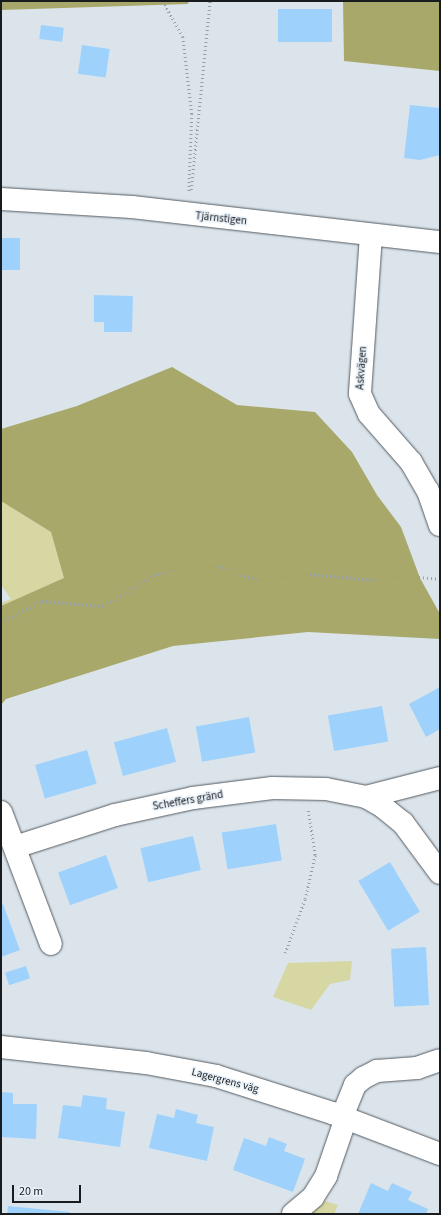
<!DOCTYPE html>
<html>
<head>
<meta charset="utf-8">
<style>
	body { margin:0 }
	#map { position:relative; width:441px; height:1215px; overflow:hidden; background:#dbe4eb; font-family:"Source Sans 3",sans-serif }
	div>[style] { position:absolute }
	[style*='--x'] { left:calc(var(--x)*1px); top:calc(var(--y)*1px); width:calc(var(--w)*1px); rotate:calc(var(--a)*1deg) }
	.green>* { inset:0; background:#d7d7a4 }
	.forest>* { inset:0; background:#a8a86b }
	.building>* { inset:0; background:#9ed2fd; transform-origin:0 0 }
	.path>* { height:2.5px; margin-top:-1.25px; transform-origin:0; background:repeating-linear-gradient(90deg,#989fa4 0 1px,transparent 0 4px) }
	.roads { filter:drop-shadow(0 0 1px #545b61) drop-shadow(0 0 1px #545b61) }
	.minor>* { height:22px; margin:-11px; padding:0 11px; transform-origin:11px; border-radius:11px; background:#fff }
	span { translate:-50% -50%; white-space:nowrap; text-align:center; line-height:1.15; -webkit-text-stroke:3px #e8f1f8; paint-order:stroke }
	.street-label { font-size:11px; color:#191c1f }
	.frame { position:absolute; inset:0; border:2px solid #191c1f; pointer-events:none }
	.scale { position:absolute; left:12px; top:1185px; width:69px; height:18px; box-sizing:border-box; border:2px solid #191c1f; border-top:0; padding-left:5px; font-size:12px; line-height:14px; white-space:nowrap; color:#191c1f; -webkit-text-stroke:3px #e8f1f8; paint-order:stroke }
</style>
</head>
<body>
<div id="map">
	<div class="green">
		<i style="clip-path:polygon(1px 501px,51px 532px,65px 578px,1px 606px,1px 603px,11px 599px,1px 585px)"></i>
		<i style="clip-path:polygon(352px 961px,350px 980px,330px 984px,311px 1010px,273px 997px,288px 963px)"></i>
		<i style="clip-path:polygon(325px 1201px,338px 1205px,334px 1214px,308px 1214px)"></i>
	</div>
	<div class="forest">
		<i style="clip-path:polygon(1px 1px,189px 1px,188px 4px,1px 10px)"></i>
		<i style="clip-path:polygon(343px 1px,440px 1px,440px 71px,344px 61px)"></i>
		<i style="clip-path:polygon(172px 367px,237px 405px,315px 412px,352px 452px,377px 495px,401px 527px,420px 578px,440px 614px,440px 639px,308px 632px,173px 646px,6px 699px,1px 705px,1px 606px,64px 578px,51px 532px,1px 501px,1px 429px,77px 406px)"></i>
	</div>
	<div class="building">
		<i style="left:278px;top:9px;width:54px;height:33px"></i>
		<i style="left:41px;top:25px;width:23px;height:14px;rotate:7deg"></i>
		<i style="left:82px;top:45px;width:28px;height:29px;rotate:8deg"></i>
		<i style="clip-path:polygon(410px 105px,440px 108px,440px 155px,420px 160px,404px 158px)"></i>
		<i style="left:1px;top:238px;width:19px;height:32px"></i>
		<i style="clip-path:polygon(94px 295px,133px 296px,132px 332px,104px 332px,104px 322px,94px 322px)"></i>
		<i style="clip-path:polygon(440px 687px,440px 729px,426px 737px,409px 704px)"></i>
		<i style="left:382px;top:706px;width:36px;height:55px;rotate:80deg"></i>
		<i style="left:249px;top:717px;width:36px;height:54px;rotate:80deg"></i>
		<i style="left:167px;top:728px;width:35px;height:55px;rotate:75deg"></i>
		<i style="left:87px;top:750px;width:35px;height:54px;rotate:74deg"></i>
		<i style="left:276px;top:824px;width:37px;height:55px;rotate:81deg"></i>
		<i style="left:193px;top:836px;width:35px;height:54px;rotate:77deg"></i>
		<i style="left:106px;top:855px;width:35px;height:51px;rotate:70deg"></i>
		<i style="left:390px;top:862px;width:58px;height:37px;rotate:59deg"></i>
		<i style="clip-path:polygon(3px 904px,20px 950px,1px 957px,1px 905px)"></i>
		<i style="left:426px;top:947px;width:58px;height:35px;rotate:87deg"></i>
		<i style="left:26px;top:966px;width:13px;height:22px;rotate:72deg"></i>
		<i style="clip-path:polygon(1px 1092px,13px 1093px,13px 1104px,37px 1104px,36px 1139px,1px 1137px)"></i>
		<i style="clip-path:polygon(83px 1095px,107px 1098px,106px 1109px,125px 1112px,120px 1147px,58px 1138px,63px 1105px,81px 1107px)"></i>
		<i style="clip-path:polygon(176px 1109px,198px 1115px,196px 1123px,214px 1127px,207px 1161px,149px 1148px,157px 1114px,174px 1118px)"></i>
		<i style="clip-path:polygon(269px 1137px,287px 1144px,284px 1151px,305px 1159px,293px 1192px,233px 1170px,244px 1138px,266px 1146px)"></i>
		<i style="clip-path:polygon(371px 1183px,388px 1191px,392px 1183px,412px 1192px,408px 1200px,428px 1209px,426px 1214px,358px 1214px)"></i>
		<i style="clip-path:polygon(8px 1206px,70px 1212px,70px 1214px,7px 1214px)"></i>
	</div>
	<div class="path">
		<i style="--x:163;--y:1;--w:41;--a:60.9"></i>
		<i style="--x:183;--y:37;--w:78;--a:83.3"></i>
		<i style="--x:192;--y:114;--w:77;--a:92.2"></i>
		<i style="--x:191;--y:190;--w:190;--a:-84.3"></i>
		<i style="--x:1;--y:622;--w:46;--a:-27.1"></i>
		<i style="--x:42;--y:601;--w:61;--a:4.7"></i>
		<i style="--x:103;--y:606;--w:60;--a:-31.3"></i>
		<i style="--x:154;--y:575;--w:22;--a:-18"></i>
		<i style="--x:175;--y:568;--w:43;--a:-2.7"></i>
		<i style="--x:218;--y:566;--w:41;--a:19.7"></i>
		<i style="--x:257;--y:580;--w:53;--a:-6.5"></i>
		<i style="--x:310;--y:574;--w:65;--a:5.3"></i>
		<i style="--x:375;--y:580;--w:32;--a:-7"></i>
		<i style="--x:407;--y:576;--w:33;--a:5"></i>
		<i style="--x:285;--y:953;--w:58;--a:-69.7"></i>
		<i style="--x:305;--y:899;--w:45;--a:-77.2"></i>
		<i style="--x:315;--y:855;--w:46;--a:-98.8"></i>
	</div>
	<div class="roads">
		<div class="minor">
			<i style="--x:1;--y:199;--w:131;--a:3.5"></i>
			<i style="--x:132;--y:207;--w:310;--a:6.5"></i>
			<i style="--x:371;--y:235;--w:159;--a:94"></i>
			<i style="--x:360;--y:394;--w:22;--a:66"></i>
			<i style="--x:369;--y:414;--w:64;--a:48.8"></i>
			<i style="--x:411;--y:462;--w:34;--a:60"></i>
			<i style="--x:428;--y:491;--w:36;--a:71"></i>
			<i style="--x:366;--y:797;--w:76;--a:-14.4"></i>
			<i style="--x:1;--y:812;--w:141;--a:69.3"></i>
			<i style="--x:15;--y:847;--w:105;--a:-17.7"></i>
			<i style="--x:115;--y:815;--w:80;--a:-12.3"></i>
			<i style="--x:193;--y:798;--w:80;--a:-7.2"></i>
			<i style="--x:272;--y:788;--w:54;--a:1.1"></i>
			<i style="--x:326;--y:789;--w:41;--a:11.3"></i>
			<i style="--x:366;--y:797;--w:20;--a:30"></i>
			<i style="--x:383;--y:807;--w:26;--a:39"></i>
			<i style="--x:403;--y:823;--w:62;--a:53.5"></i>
			<i style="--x:1;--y:1047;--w:146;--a:6.3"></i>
			<i style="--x:146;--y:1063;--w:71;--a:10.5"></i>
			<i style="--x:216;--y:1076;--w:122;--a:17.7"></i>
			<i style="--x:332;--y:1113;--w:116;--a:20.8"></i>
			<i style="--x:342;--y:1117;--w:35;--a:-68"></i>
			<i style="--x:355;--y:1085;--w:11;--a:-41"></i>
			<i style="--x:363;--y:1078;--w:16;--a:-27"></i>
			<i style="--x:377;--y:1071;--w:40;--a:-4.3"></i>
			<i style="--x:417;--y:1068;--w:24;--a:-19"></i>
			<i style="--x:293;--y:1214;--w:26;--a:-40"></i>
			<i style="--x:313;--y:1197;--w:25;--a:-58"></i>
			<i style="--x:326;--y:1176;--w:61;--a:-71"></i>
		</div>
	</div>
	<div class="street-label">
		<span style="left:221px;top:219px;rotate:6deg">Tjärnstigen</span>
		<span style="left:362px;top:368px;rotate:-86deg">Askvägen</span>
		<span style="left:188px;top:801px;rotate:-10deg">Scheffers gränd</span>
		<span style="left:225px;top:1081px;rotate:15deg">Lagergrens väg</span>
	</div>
	<div class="frame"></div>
	<div class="scale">20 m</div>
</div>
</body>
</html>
